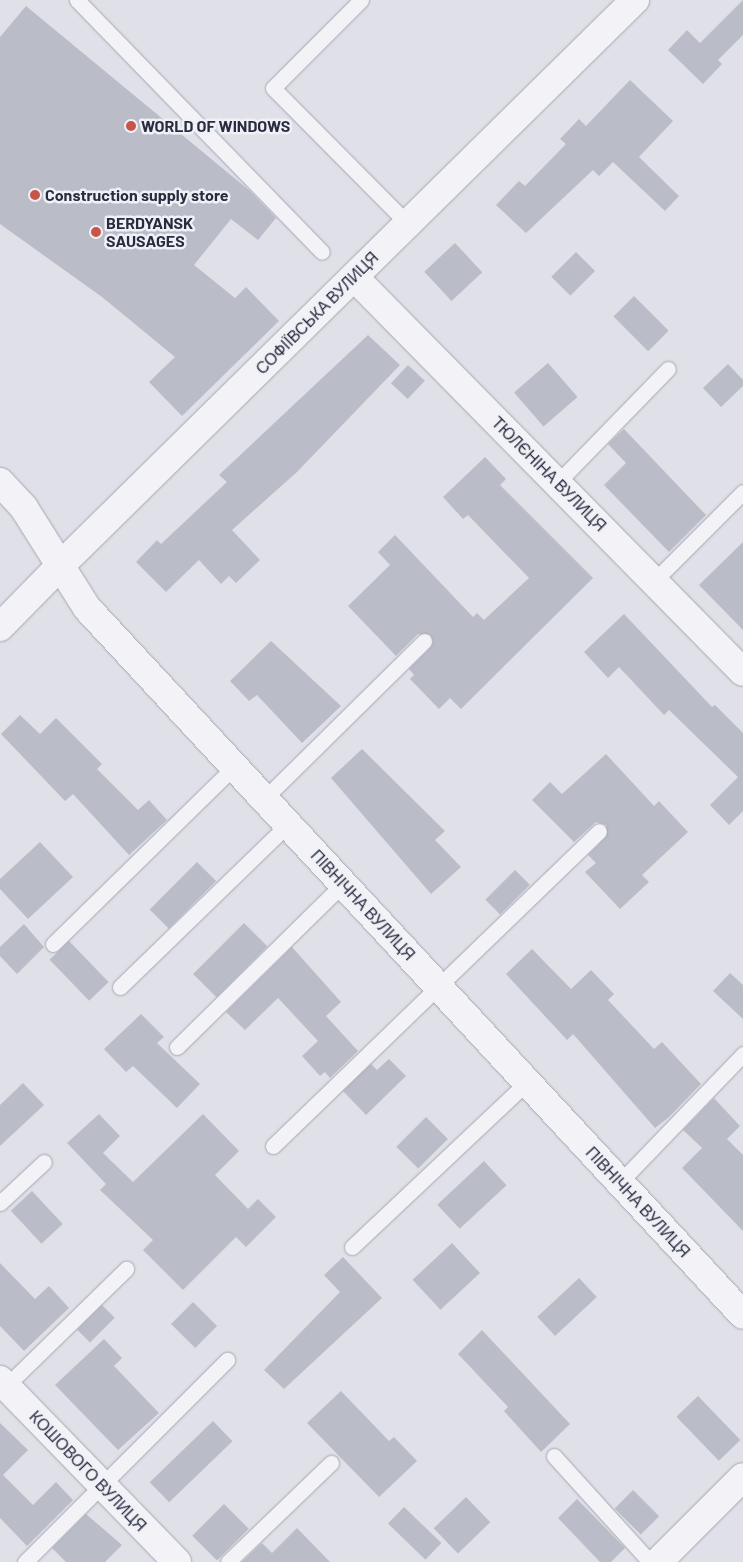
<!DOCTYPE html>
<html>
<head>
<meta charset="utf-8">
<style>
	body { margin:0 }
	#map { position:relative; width:743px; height:1562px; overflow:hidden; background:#e0e1e8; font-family:Barlow,sans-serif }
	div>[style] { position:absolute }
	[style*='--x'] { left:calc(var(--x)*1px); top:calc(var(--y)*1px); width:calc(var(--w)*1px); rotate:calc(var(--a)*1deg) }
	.building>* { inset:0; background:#babcc8; transform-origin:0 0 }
	.roads { filter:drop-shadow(0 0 1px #a5a7b2) drop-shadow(0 0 1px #a5a7b2) }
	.service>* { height:15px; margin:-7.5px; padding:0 7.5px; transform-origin:7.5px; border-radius:7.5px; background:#f3f3f7 }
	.minor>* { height:28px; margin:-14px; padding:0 14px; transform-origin:14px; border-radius:14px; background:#f3f3f7 }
	.tertiary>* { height:28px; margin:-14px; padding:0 14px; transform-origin:14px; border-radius:14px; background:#f3f3f7 }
	.dots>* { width:14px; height:14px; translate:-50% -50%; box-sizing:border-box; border:2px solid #eff1f6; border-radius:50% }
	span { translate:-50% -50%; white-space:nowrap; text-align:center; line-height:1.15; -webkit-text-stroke:5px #eff1f6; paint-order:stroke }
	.poi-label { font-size:16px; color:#292c3f; font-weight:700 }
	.left { translate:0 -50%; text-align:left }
	.street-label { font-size:16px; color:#292c3f }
</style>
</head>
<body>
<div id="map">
	<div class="building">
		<i style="clip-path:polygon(743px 0,743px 35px,718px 60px,722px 64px,703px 84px,668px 50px,687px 30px,700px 43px)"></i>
		<i style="clip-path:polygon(26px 6px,250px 191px,276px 218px,258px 240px,231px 219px,194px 265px,235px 298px,246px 287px,279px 321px,182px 416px,149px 382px,175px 357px,102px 297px,0 224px,0 37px)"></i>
		<i style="clip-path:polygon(630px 80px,673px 121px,639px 157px,679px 196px,665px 211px,613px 162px,599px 176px,593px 170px,526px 233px,496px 205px,519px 181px,525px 186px,566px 144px,560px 139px,579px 119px,586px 126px)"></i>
		<i style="left:455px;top:243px;width:40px;height:42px;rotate:47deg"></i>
		<i style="left:576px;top:252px;width:27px;height:35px;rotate:45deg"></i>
		<i style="left:634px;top:296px;width:49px;height:29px;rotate:45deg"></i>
		<i style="clip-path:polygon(368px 335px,400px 365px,297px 472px,232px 530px,260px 560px,236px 583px,229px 576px,221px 584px,199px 560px,166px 592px,136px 562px,157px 540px,161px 544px,227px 482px,219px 475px)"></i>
		<i style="left:548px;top:363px;width:45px;height:45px;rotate:49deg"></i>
		<i style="clip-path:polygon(728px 364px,743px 380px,743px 386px,721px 407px,703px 388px)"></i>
		<i style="left:408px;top:365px;width:23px;height:25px;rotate:43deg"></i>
		<i style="clip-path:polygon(624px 429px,706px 515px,669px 552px,604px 485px,626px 463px,608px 444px)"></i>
		<i style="clip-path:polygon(485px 457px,506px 479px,500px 485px,593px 578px,461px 709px,450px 698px,439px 709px,410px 679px,414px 675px,409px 669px,431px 647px,431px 635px,418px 634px,396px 656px,348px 606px,390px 565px,378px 552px,395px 535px,473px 617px,477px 613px,484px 620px,529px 578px,468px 515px,463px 519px,443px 497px)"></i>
		<i style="clip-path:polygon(743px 542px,743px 630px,699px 585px)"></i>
		<i style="clip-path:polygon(624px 614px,712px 707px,715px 705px,743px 733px,743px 811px,729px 825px,710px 805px,738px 777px,669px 710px,664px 715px,619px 667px,608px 678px,584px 652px)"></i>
		<i style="clip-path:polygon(271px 641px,341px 706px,302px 743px,257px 695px,249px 701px,230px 681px)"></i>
		<i style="clip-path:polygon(20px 715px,40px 734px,56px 718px,102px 764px,97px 769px,138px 810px,149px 800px,167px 820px,129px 855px,73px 794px,65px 801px,1px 734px)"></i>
		<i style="clip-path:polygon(362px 749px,445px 831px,435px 840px,461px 867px,431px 894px,331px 778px)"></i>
		<i style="clip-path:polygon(606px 754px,654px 806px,659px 801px,688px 832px,642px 875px,649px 882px,620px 909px,585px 872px,596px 863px,588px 855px,606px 837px,606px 825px,596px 822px,574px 842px,532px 800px,550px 782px,562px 794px)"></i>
		<i style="clip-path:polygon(40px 842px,73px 877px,28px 919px,0 889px,0 879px)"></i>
		<i style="left:197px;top:862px;width:27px;height:67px;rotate:45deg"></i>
		<i style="left:515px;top:870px;width:21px;height:42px;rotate:45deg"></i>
		<i style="left:244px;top:923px;width:33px;height:72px;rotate:45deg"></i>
		<i style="clip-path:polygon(24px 924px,44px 947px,17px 974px,0 956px,0 947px)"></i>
		<i style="left:69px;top:941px;width:57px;height:27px;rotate:46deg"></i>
		<i style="clip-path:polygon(292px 947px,341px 1002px,326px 1016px,358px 1051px,330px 1078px,325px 1072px,320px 1076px,302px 1056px,318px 1041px,278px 998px,245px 1030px,226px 1012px)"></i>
		<i style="clip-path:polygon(532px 949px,571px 989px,591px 970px,614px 994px,608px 1000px,654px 1049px,662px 1042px,701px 1084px,669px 1117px,655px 1128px,573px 1034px,567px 1040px,506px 974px)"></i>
		<i style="clip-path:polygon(730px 973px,743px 985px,743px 1019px,713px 991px)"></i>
		<i style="clip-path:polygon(141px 1014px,164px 1037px,157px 1043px,200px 1084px,177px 1108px,133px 1066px,126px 1072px,104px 1049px)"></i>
		<i style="clip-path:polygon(389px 1059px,406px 1076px,366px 1115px,343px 1091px,371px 1064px,377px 1070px)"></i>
		<i style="clip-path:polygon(23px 1083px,44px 1105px,0 1146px,0 1105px)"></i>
		<i style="clip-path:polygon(714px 1098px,740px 1126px,727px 1139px,743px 1155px,743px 1231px,682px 1168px,702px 1148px,683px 1130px)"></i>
		<i style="clip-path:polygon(99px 1114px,120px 1136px,103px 1153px,133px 1182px,203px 1114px,239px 1151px,215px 1175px,248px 1209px,258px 1199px,276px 1217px,246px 1247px,236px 1237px,183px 1290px,143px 1250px,153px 1240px,100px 1190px,106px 1184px,67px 1143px)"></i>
		<i style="left:426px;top:1117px;width:31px;height:42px;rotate:45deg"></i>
		<i style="left:484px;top:1161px;width:33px;height:64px;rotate:47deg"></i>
		<i style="left:32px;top:1191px;width:45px;height:29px;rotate:47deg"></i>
		<i style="left:452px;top:1243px;width:41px;height:54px;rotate:47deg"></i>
		<i style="clip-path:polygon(343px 1257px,382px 1298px,284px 1389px,264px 1370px,340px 1292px,324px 1275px)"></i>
		<i style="clip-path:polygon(0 1263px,35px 1299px,49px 1286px,69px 1308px,24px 1351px,0 1326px)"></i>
		<i style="left:579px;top:1278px;width:26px;height:57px;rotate:47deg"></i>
		<i style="left:193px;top:1302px;width:34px;height:31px;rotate:45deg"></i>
		<i style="left:102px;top:1305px;width:18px;height:35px;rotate:45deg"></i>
		<i style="clip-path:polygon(482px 1330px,570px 1424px,541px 1452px,504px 1411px,508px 1407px,458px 1354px)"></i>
		<i style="clip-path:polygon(104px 1339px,122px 1358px,114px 1366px,159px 1413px,118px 1450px,55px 1385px)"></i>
		<i style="clip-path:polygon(341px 1391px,389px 1441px,394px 1437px,417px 1461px,379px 1497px,307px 1423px)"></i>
		<i style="left:698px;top:1396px;width:61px;height:30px;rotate:46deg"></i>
		<i style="left:213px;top:1421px;width:28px;height:88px;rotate:46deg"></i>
		<i style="clip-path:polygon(0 1423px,28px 1450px,3px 1475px,33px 1505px,56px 1482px,73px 1500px,27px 1546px,0 1518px)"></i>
		<i style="left:633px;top:1490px;width:37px;height:26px;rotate:45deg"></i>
		<i style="left:466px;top:1497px;width:35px;height:45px;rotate:46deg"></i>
		<i style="clip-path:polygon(577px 1499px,625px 1548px,611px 1562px,600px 1562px,558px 1518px)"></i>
		<i style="left:224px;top:1504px;width:35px;height:45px;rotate:45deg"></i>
		<i style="left:404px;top:1507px;width:52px;height:23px;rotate:44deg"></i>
		<i style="clip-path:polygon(86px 1514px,122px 1545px,105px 1562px,66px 1562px,52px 1548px)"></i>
		<i style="clip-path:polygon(297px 1528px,330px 1562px,242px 1562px,262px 1543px,272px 1553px)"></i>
	</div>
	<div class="roads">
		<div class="service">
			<i style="--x:77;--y:0;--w:351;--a:45.8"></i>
			<i style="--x:361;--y:0;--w:124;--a:135"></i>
			<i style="--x:273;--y:88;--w:192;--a:45.2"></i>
			<i style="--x:557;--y:483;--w:159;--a:-45.8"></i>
			<i style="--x:654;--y:581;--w:126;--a:-45"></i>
			<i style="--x:264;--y:799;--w:225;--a:-44.6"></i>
			<i style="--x:53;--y:944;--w:253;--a:-44.4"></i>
			<i style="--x:120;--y:987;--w:234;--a:-44.1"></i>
			<i style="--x:177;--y:1047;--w:233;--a:-44.5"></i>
			<i style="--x:273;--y:1146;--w:453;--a:-44"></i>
			<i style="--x:620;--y:1182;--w:178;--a:-46.1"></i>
			<i style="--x:0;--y:1203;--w:60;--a:-43"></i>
			<i style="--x:352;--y:1247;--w:241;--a:-43.3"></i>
			<i style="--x:1;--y:1391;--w:175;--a:-44.3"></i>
			<i style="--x:554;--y:1456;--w:143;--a:47.8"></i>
			<i style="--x:25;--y:1562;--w:286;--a:-45"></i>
			<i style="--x:228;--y:1562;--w:143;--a:-43.9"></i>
		</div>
		<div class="minor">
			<i style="--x:354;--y:277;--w:554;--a:45.44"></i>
			<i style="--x:60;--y:566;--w:807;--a:-44.55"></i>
			<i style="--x:0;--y:1380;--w:254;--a:45.8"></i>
			<i style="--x:658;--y:1562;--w:120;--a:-45"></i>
		</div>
		<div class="tertiary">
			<i style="--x:0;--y:482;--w:35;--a:47"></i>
			<i style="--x:24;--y:508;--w:118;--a:57.8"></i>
			<i style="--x:87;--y:608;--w:964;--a:47.14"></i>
			<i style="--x:0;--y:627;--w:86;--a:-45.5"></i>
		</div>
	</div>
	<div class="dots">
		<i style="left:131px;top:126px;background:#c95449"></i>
		<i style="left:35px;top:195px;background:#c95449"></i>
		<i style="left:96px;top:232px;background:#c95449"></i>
	</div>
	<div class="poi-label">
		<span class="left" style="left:141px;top:126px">WORLD OF WINDOWS</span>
		<span class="left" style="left:45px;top:195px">Construction supply store</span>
		<span class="left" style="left:106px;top:232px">BERDYANSK<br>SAUSAGES</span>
	</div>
	<div class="street-label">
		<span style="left:317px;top:313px;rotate:-45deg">СОФІЇВСЬКА ВУЛИЦЯ</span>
		<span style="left:549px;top:474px;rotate:45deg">ТЮЛЄНІНА ВУЛИЦЯ</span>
		<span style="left:363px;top:905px;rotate:47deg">ПІВНІЧНА ВУЛИЦЯ</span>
		<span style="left:638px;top:1202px;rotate:47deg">ПІВНІЧНА ВУЛИЦЯ</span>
		<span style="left:88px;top:1471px;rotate:46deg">КОШОВОГО ВУЛИЦЯ</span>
	</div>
</div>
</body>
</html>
